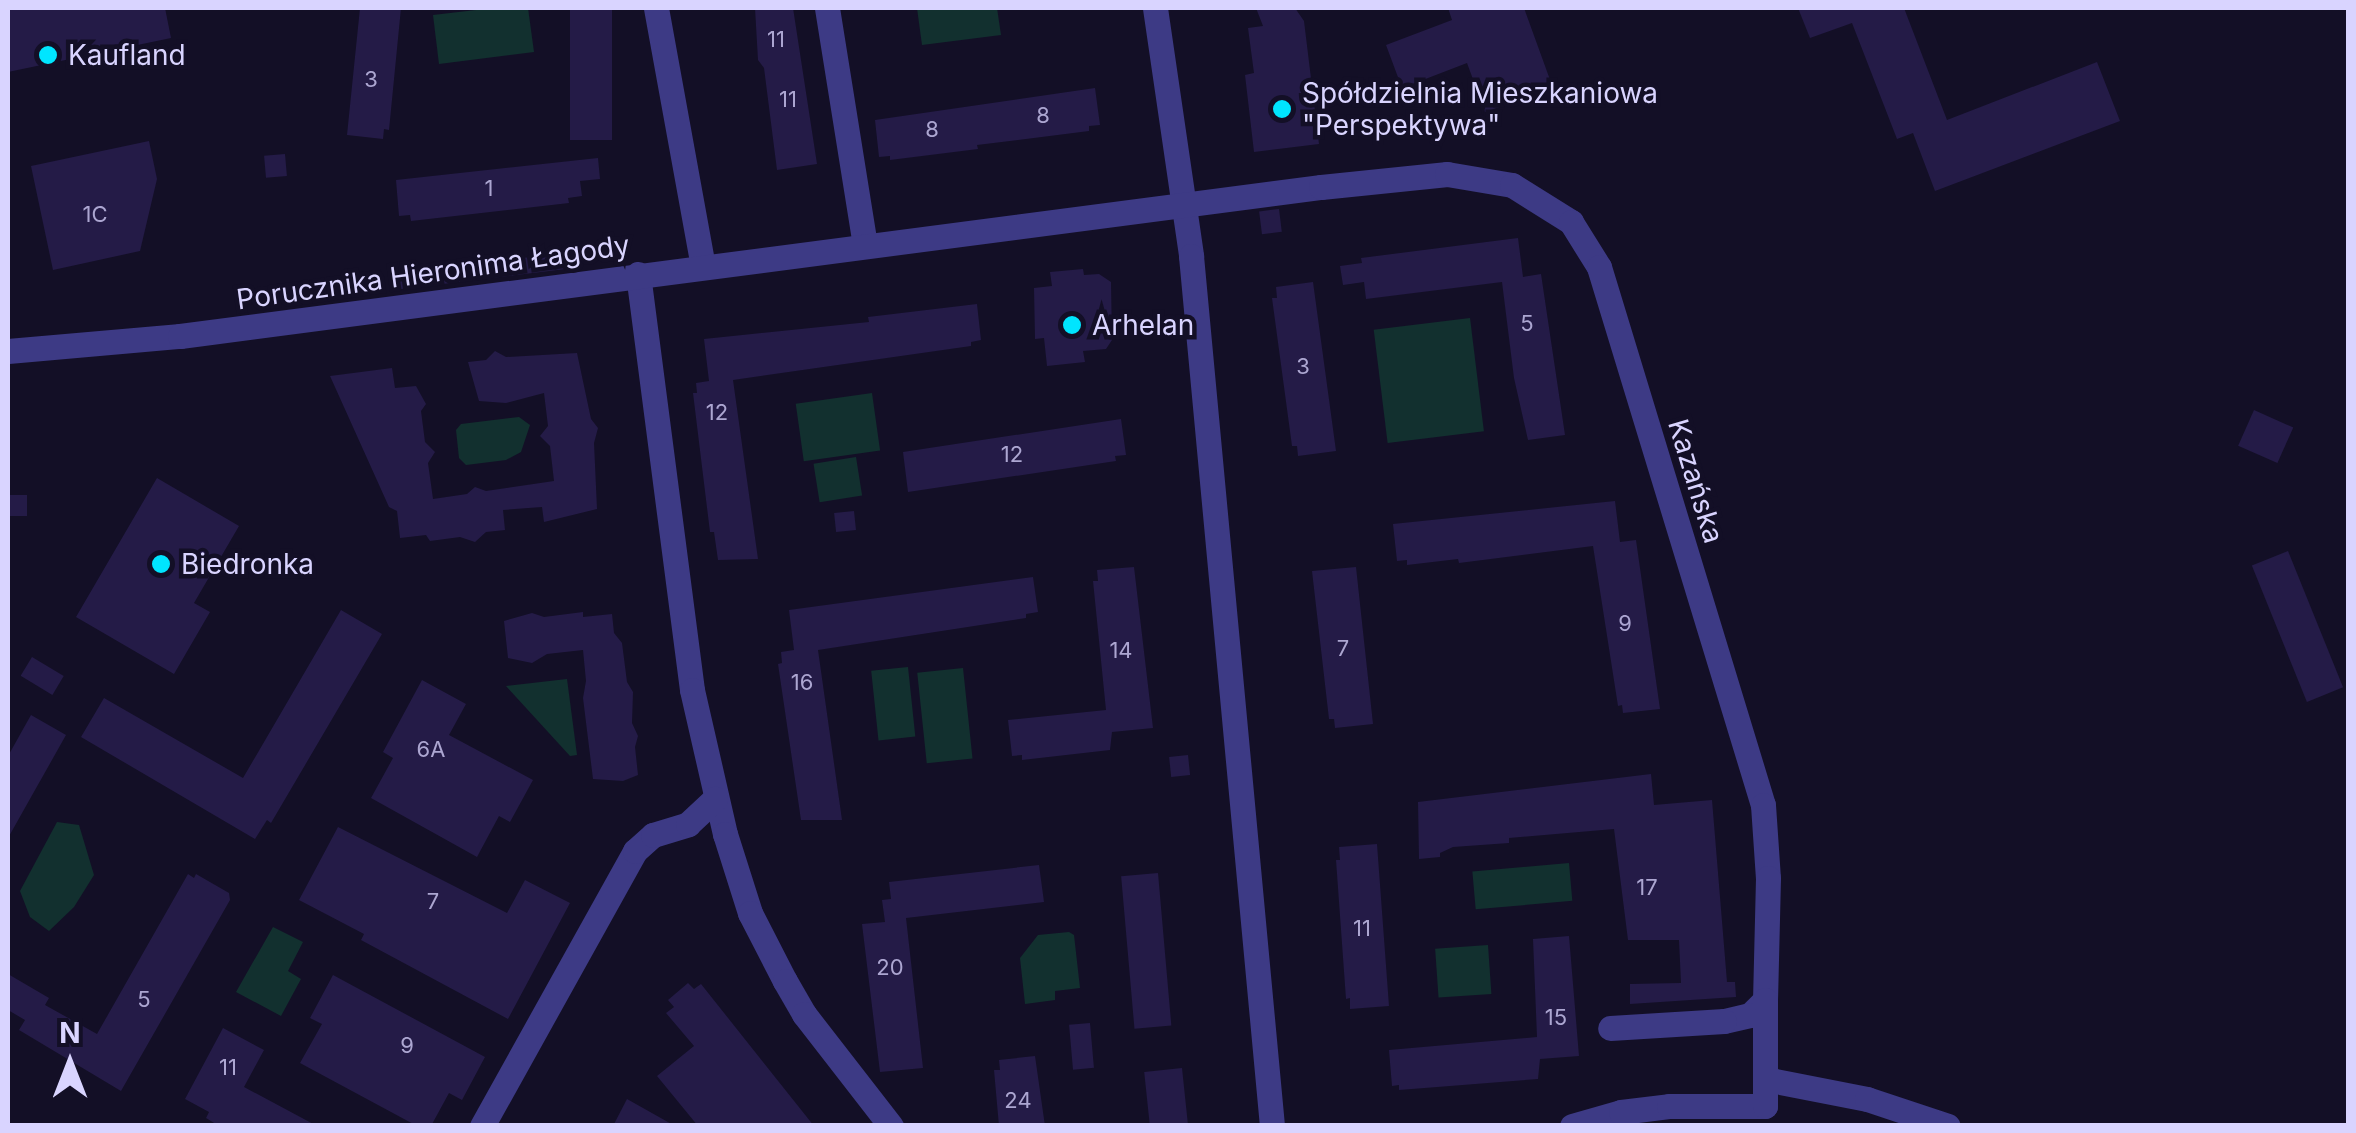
<!DOCTYPE html>
<html>
<head>
<meta charset="utf-8">
<style>
	body { margin:0 }
	#map { position:relative; width:2356px; height:1133px; overflow:hidden; background:#130f26; font-family:Inter,sans-serif }
	div>[style] { position:absolute }
	[style*='--x'] { left:calc(var(--x)*1px); top:calc(var(--y)*1px); width:calc(var(--w)*1px); rotate:calc(var(--a)*1deg) }
	.green>* { inset:0; background:#12302f; transform-origin:0 0 }
	.building>* { inset:0; background:#241b47; transform-origin:0 0 }
	.minor>* { height:25px; margin:-12.5px; padding:0 12.5px; transform-origin:12.5px; border-radius:12.5px; background:#3d3a85 }
	.dots>* { width:28px; height:28px; translate:-50% -50%; box-sizing:border-box; border:5px solid #130f26; border-radius:50% }
	span { translate:-50% -50%; white-space:nowrap; text-align:center; line-height:1.15; -webkit-text-stroke:9px #130f26; paint-order:stroke }
	.number-label { font-size:22px; color:#aca6d1 }
	.number-label span { -webkit-text-stroke-width:0 }
	.poi-label { font-size:28px; color:#d9d4ff }
	.left { translate:0 -50%; text-align:left }
	.street-label { font-size:28px; color:#d9d4ff }
	.frame { position:absolute; inset:0; border:10px solid #d9d4ff; pointer-events:none }
	.north { position:absolute; left:20px; top:1013px; width:100px; height:100px; -webkit-text-stroke:8px #130f26; paint-order:stroke; rotate:0deg; font-size:28px; font-weight:700; line-height:40px; text-align:center; color:#d9d4ff }
	.north::after { content:''; display:block; margin:auto; width:35px; height:45px; background:#d9d4ff; clip-path:polygon(50% 0,100% 100%,50% 72%,0 100%) }
</style>
</head>
<body>
<div id="map">
	<div class="green">
		<i style="clip-path:polygon(493px 8px,528px 8px,534px 52px,439px 64px,433px 15px)"></i>
		<i style="clip-path:polygon(917px 8px,997px 8px,1001px 35px,922px 45px)"></i>
		<i style="left:1470px;top:318px;width:114px;height:97px;rotate:83deg"></i>
		<i style="left:872px;top:393px;width:58px;height:77px;rotate:82deg"></i>
		<i style="clip-path:polygon(519px 417px,530px 425px,521px 452px,506px 460px,466px 465px,459px 458px,456px 430px,461px 424px)"></i>
		<i style="left:856px;top:457px;width:39px;height:43px;rotate:81deg"></i>
		<i style="left:908px;top:667px;width:70px;height:37px;rotate:84deg"></i>
		<i style="left:963px;top:668px;width:91px;height:46px;rotate:84deg"></i>
		<i style="clip-path:polygon(567px 679px,577px 755px,570px 756px,506px 686px)"></i>
		<i style="clip-path:polygon(57px 822px,79px 825px,94px 875px,74px 907px,49px 931px,30px 917px,20px 891px)"></i>
		<i style="left:1569px;top:863px;width:38px;height:97px;rotate:85deg"></i>
		<i style="clip-path:polygon(273px 927px,303px 942px,288px 971px,301px 979px,281px 1016px,236px 992px)"></i>
		<i style="clip-path:polygon(1069px 932px,1074px 935px,1080px 988px,1055px 991px,1055px 1000px,1025px 1004px,1020px 958px,1038px 935px)"></i>
		<i style="left:1488px;top:945px;width:49px;height:53px;rotate:86deg"></i>
	</div>
	<div class="building">
		<i style="clip-path:polygon(8px 8px,165px 8px,171px 38px,8px 72px)"></i>
		<i style="clip-path:polygon(360px 8px,401px 8px,389px 130px,384px 129px,383px 139px,347px 135px)"></i>
		<i style="left:570px;top:8px;width:42px;height:132px"></i>
		<i style="clip-path:polygon(755px 8px,793px 8px,817px 164px,777px 170px,764px 68px,758px 60px)"></i>
		<i style="clip-path:polygon(1256px 8px,1295px 8px,1304px 21px,1319px 144px,1254px 152px,1245px 75px,1254px 73px,1248px 28px,1263px 26px)"></i>
		<i style="clip-path:polygon(1448px 8px,1524px 8px,1553px 88px,1485px 112px,1467px 63px,1402px 88px,1386px 45px,1452px 20px)"></i>
		<i style="clip-path:polygon(1798px 8px,1904px 8px,1947px 120px,2097px 62px,2120px 121px,1935px 191px,1913px 133px,1897px 139px,1852px 23px,1810px 38px)"></i>
		<i style="clip-path:polygon(1095px 88px,1100px 125px,1089px 126px,1089px 131px,977px 145px,978px 149px,890px 160px,890px 156px,879px 157px,875px 120px)"></i>
		<i style="clip-path:polygon(149px 141px,157px 179px,140px 251px,53px 270px,31px 166px)"></i>
		<i style="left:285px;top:154px;width:22px;height:21px;rotate:85deg"></i>
		<i style="clip-path:polygon(598px 158px,600px 179px,580px 181px,582px 196px,568px 198px,569px 203px,411px 221px,410px 215px,399px 216px,396px 180px)"></i>
		<i style="left:1279px;top:209px;width:23px;height:20px;rotate:83deg"></i>
		<i style="clip-path:polygon(1518px 238px,1523px 277px,1541px 274px,1565px 435px,1528px 440px,1514px 378px,1502px 282px,1366px 299px,1364px 282px,1343px 285px,1340px 266px,1362px 263px,1361px 258px)"></i>
		<i style="left:580px;top:251px;width:16px;height:190px;rotate:83deg"></i>
		<i style="clip-path:polygon(1083px 269px,1084px 275px,1099px 274px,1111px 282px,1112px 340px,1106px 349px,1083px 351px,1085px 362px,1047px 366px,1044px 338px,1035px 339px,1034px 288px,1052px 286px,1050px 272px)"></i>
		<i style="clip-path:polygon(1313px 282px,1336px 451px,1298px 456px,1297px 446px,1292px 446px,1272px 298px,1277px 298px,1276px 287px)"></i>
		<i style="clip-path:polygon(977px 304px,981px 340px,971px 342px,971px 346px,733px 380px,758px 559px,718px 560px,714px 532px,710px 532px,693px 393px,697px 393px,696px 383px,709px 381px,704px 339px,869px 322px,868px 317px)"></i>
		<i style="clip-path:polygon(495px 351px,506px 357px,577px 353px,591px 419px,598px 428px,594px 443px,597px 509px,544px 522px,542px 507px,503px 510px,505px 530px,486px 532px,475px 542px,460px 537px,430px 541px,426px 535px,400px 538px,397px 511px,389px 507px,330px 376px,392px 368px,395px 388px,416px 386px,426px 404px,421px 411px,425px 442px,435px 452px,428px 463px,433px 499px,467px 494px,475px 487px,486px 491px,554px 481px,550px 446px,540px 436px,548px 426px,544px 393px,506px 403px,479px 401px,468px 362px,486px 360px)"></i>
		<i style="left:2254px;top:410px;width:43px;height:39px;rotate:24deg"></i>
		<i style="clip-path:polygon(1121px 419px,1126px 455px,1115px 456px,1116px 461px,908px 492px,903px 452px)"></i>
		<i style="clip-path:polygon(157px 478px,239px 526px,194px 603px,210px 612px,174px 674px,76px 617px)"></i>
		<i style="left:8px;top:495px;width:19px;height:21px"></i>
		<i style="clip-path:polygon(1615px 501px,1620px 542px,1636px 540px,1660px 709px,1623px 713px,1622px 705px,1618px 706px,1593px 546px,1459px 563px,1458px 559px,1407px 565px,1407px 560px,1397px 561px,1393px 524px)"></i>
		<i style="left:854px;top:511px;width:19px;height:20px;rotate:84deg"></i>
		<i style="left:2288px;top:551px;width:147px;height:39px;rotate:68deg"></i>
		<i style="clip-path:polygon(1134px 567px,1153px 728px,1112px 732px,1110px 750px,1022px 760px,1022px 755px,1012px 756px,1008px 720px,1106px 710px,1093px 581px,1098px 581px,1097px 570px)"></i>
		<i style="clip-path:polygon(1356px 567px,1373px 724px,1335px 728px,1334px 719px,1329px 719px,1312px 571px)"></i>
		<i style="clip-path:polygon(1033px 577px,1038px 612px,1026px 614px,1026px 618px,818px 650px,842px 820px,801px 820px,778px 664px,782px 663px,781px 652px,794px 650px,789px 610px)"></i>
		<i style="clip-path:polygon(341px 610px,382px 634px,271px 823px,267px 820px,255px 839px,81px 737px,104px 698px,243px 778px)"></i>
		<i style="clip-path:polygon(583px 612px,583px 617px,612px 614px,614px 633px,622px 643px,627px 682px,633px 692px,632px 723px,638px 736px,635px 747px,638px 775px,623px 781px,593px 779px,583px 698px,586px 681px,583px 650px,547px 654px,532px 663px,508px 658px,504px 621px,532px 613px,544px 617px)"></i>
		<i style="left:32px;top:657px;width:37px;height:22px;rotate:31deg"></i>
		<i style="clip-path:polygon(422px 680px,466px 704px,449px 735px,533px 780px,510px 822px,499px 816px,477px 857px,371px 798px,393px 758px,383px 752px)"></i>
		<i style="clip-path:polygon(31px 715px,66px 735px,8px 838px,8px 756px)"></i>
		<i style="left:1188px;top:755px;width:20px;height:19px;rotate:84deg"></i>
		<i style="clip-path:polygon(1651px 774px,1654px 805px,1712px 800px,1727px 982px,1735px 982px,1736px 997px,1630px 1004px,1630px 984px,1681px 983px,1679px 940px,1628px 940px,1614px 829px,1509px 838px,1509px 843px,1453px 847px,1440px 853px,1440px 857px,1419px 859px,1418px 802px)"></i>
		<i style="clip-path:polygon(338px 827px,507px 913px,525px 880px,570px 903px,508px 1019px,361px 940px,364px 934px,299px 900px)"></i>
		<i style="clip-path:polygon(1377px 844px,1389px 1006px,1350px 1009px,1350px 998px,1346px 999px,1336px 860px,1340px 860px,1339px 847px)"></i>
		<i style="clip-path:polygon(1039px 865px,1044px 902px,906px 918px,923px 1068px,880px 1072px,862px 924px,885px 922px,882px 900px,891px 899px,889px 882px)"></i>
		<i style="left:1158px;top:873px;width:153px;height:37px;rotate:85deg"></i>
		<i style="clip-path:polygon(188px 874px,194px 878px,196px 874px,229px 893px,230px 900px,121px 1091px,19px 1030px,25px 1020px,8px 1010px,8px 974px,49px 998px,45px 1005px,97px 1034px)"></i>
		<i style="clip-path:polygon(1569px 936px,1579px 1056px,1540px 1059px,1538px 1079px,1399px 1090px,1399px 1085px,1392px 1086px,1389px 1050px,1537px 1037px,1533px 939px)"></i>
		<i style="clip-path:polygon(333px 975px,485px 1057px,462px 1100px,449px 1093px,431px 1126px,417px 1126px,300px 1063px,322px 1024px,310px 1018px)"></i>
		<i style="clip-path:polygon(688px 983px,694px 989px,701px 984px,814px 1126px,698px 1126px,657px 1076px,694px 1046px,666px 1013px,674px 1007px,668px 1000px)"></i>
		<i style="left:1090px;top:1023px;width:45px;height:21px;rotate:85deg"></i>
		<i style="clip-path:polygon(223px 1028px,264px 1050px,244px 1087px,317px 1126px,219px 1126px,206px 1118px,209px 1112px,185px 1099px)"></i>
		<i style="clip-path:polygon(1035px 1056px,1045px 1126px,999px 1126px,994px 1070px,1000px 1070px,999px 1060px)"></i>
		<i style="left:1182px;top:1068px;width:58px;height:38px;rotate:84deg"></i>
		<i style="clip-path:polygon(627px 1099px,675px 1126px,613px 1126px)"></i>
	</div>
	<div class="minor">
		<i style="--x:656;--y:8;--w:262;--a:79.7"></i>
		<i style="--x:827;--y:8;--w:240;--a:80.9"></i>
		<i style="--x:1155;--y:8;--w:251;--a:81.7"></i>
		<i style="--x:1191;--y:256;--w:874;--a:84.68"></i>
		<i style="--x:638;--y:274;--w:419;--a:82.6"></i>
		<i style="--x:692;--y:690;--w:148;--a:77.1"></i>
		<i style="--x:725;--y:834;--w:83;--a:72.4"></i>
		<i style="--x:750;--y:913;--w:76;--a:62.8"></i>
		<i style="--x:785;--y:981;--w:38;--a:60"></i>
		<i style="--x:804;--y:1014;--w:142;--a:52.2"></i>
		<i style="--x:8;--y:351;--w:173;--a:-5"></i>
		<i style="--x:180;--y:336;--w:1151;--a:-7.44"></i>
		<i style="--x:1321;--y:187;--w:127;--a:-5.9"></i>
		<i style="--x:1447;--y:174;--w:66;--a:9.6"></i>
		<i style="--x:1512;--y:185;--w:70;--a:32.1"></i>
		<i style="--x:1571;--y:222;--w:53;--a:58.1"></i>
		<i style="--x:1599;--y:267;--w:562;--a:73.05"></i>
		<i style="--x:1763;--y:805;--w:73;--a:86.1"></i>
		<i style="--x:1768;--y:878;--w:122;--a:91.4"></i>
		<i style="--x:1765;--y:1000;--w:21;--a:135"></i>
		<i style="--x:1750;--y:1015;--w:27;--a:167"></i>
		<i style="--x:1724;--y:1021;--w:114;--a:176.5"></i>
		<i style="--x:1765;--y:1079;--w:104;--a:11.1"></i>
		<i style="--x:1867;--y:1099;--w:85;--a:18.4"></i>
		<i style="--x:482;--y:1126;--w:315;--a:-60.9"></i>
		<i style="--x:635;--y:851;--w:24;--a:-42"></i>
		<i style="--x:653;--y:835;--w:37;--a:-17"></i>
		<i style="--x:688;--y:824;--w:37;--a:-43"></i>
		<i style="--x:1572;--y:1126;--w:51;--a:-15.9"></i>
		<i style="--x:1621;--y:1112;--w:48;--a:-7.1"></i>
		<i style="--x:1669;--y:1106;--w:96;--a:0"></i>
		<i style="--x:1765;--y:1106;--w:106;--a:-90"></i>
	</div>
	<div class="dots">
		<i style="left:48px;top:55px;background:#00e5ff"></i>
		<i style="left:1282px;top:109px;background:#00e5ff"></i>
		<i style="left:1072px;top:325px;background:#00e5ff"></i>
		<i style="left:161px;top:564px;background:#00e5ff"></i>
	</div>
	<div class="number-label">
		<span style="left:776px;top:40px">11</span>
		<span style="left:371px;top:80px">3</span>
		<span style="left:788px;top:100px">11</span>
		<span style="left:1043px;top:116px">8</span>
		<span style="left:932px;top:130px">8</span>
		<span style="left:489px;top:189px">1</span>
		<span style="left:95px;top:215px">1C</span>
		<span style="left:1527px;top:324px">5</span>
		<span style="left:1303px;top:367px">3</span>
		<span style="left:717px;top:413px">12</span>
		<span style="left:1012px;top:455px">12</span>
		<span style="left:1625px;top:624px">9</span>
		<span style="left:1343px;top:649px">7</span>
		<span style="left:1121px;top:651px">14</span>
		<span style="left:802px;top:683px">16</span>
		<span style="left:431px;top:750px">6A</span>
		<span style="left:1647px;top:888px">17</span>
		<span style="left:433px;top:902px">7</span>
		<span style="left:1362px;top:929px">11</span>
		<span style="left:890px;top:968px">20</span>
		<span style="left:144px;top:1000px">5</span>
		<span style="left:1556px;top:1018px">15</span>
		<span style="left:407px;top:1046px">9</span>
		<span style="left:228px;top:1068px">11</span>
		<span style="left:1018px;top:1101px">24</span>
	</div>
	<div class="poi-label">
		<span class="left" style="left:68px;top:55px">Kaufland</span>
		<span class="left" style="left:1302px;top:109px">Spółdzielnia Mieszkaniowa<br>"Perspektywa"</span>
		<span class="left" style="left:1092px;top:325px">Arhelan</span>
		<span class="left" style="left:181px;top:564px">Biedronka</span>
	</div>
	<div class="street-label">
		<span style="left:433px;top:272px;rotate:-8deg">Porucznika Hieronima Łagody</span>
		<span style="left:1696px;top:481px;rotate:73deg">Kazańska</span>
	</div>
	<div class="frame"></div>
	<div class="north">N</div>
</div>
</body>
</html>
